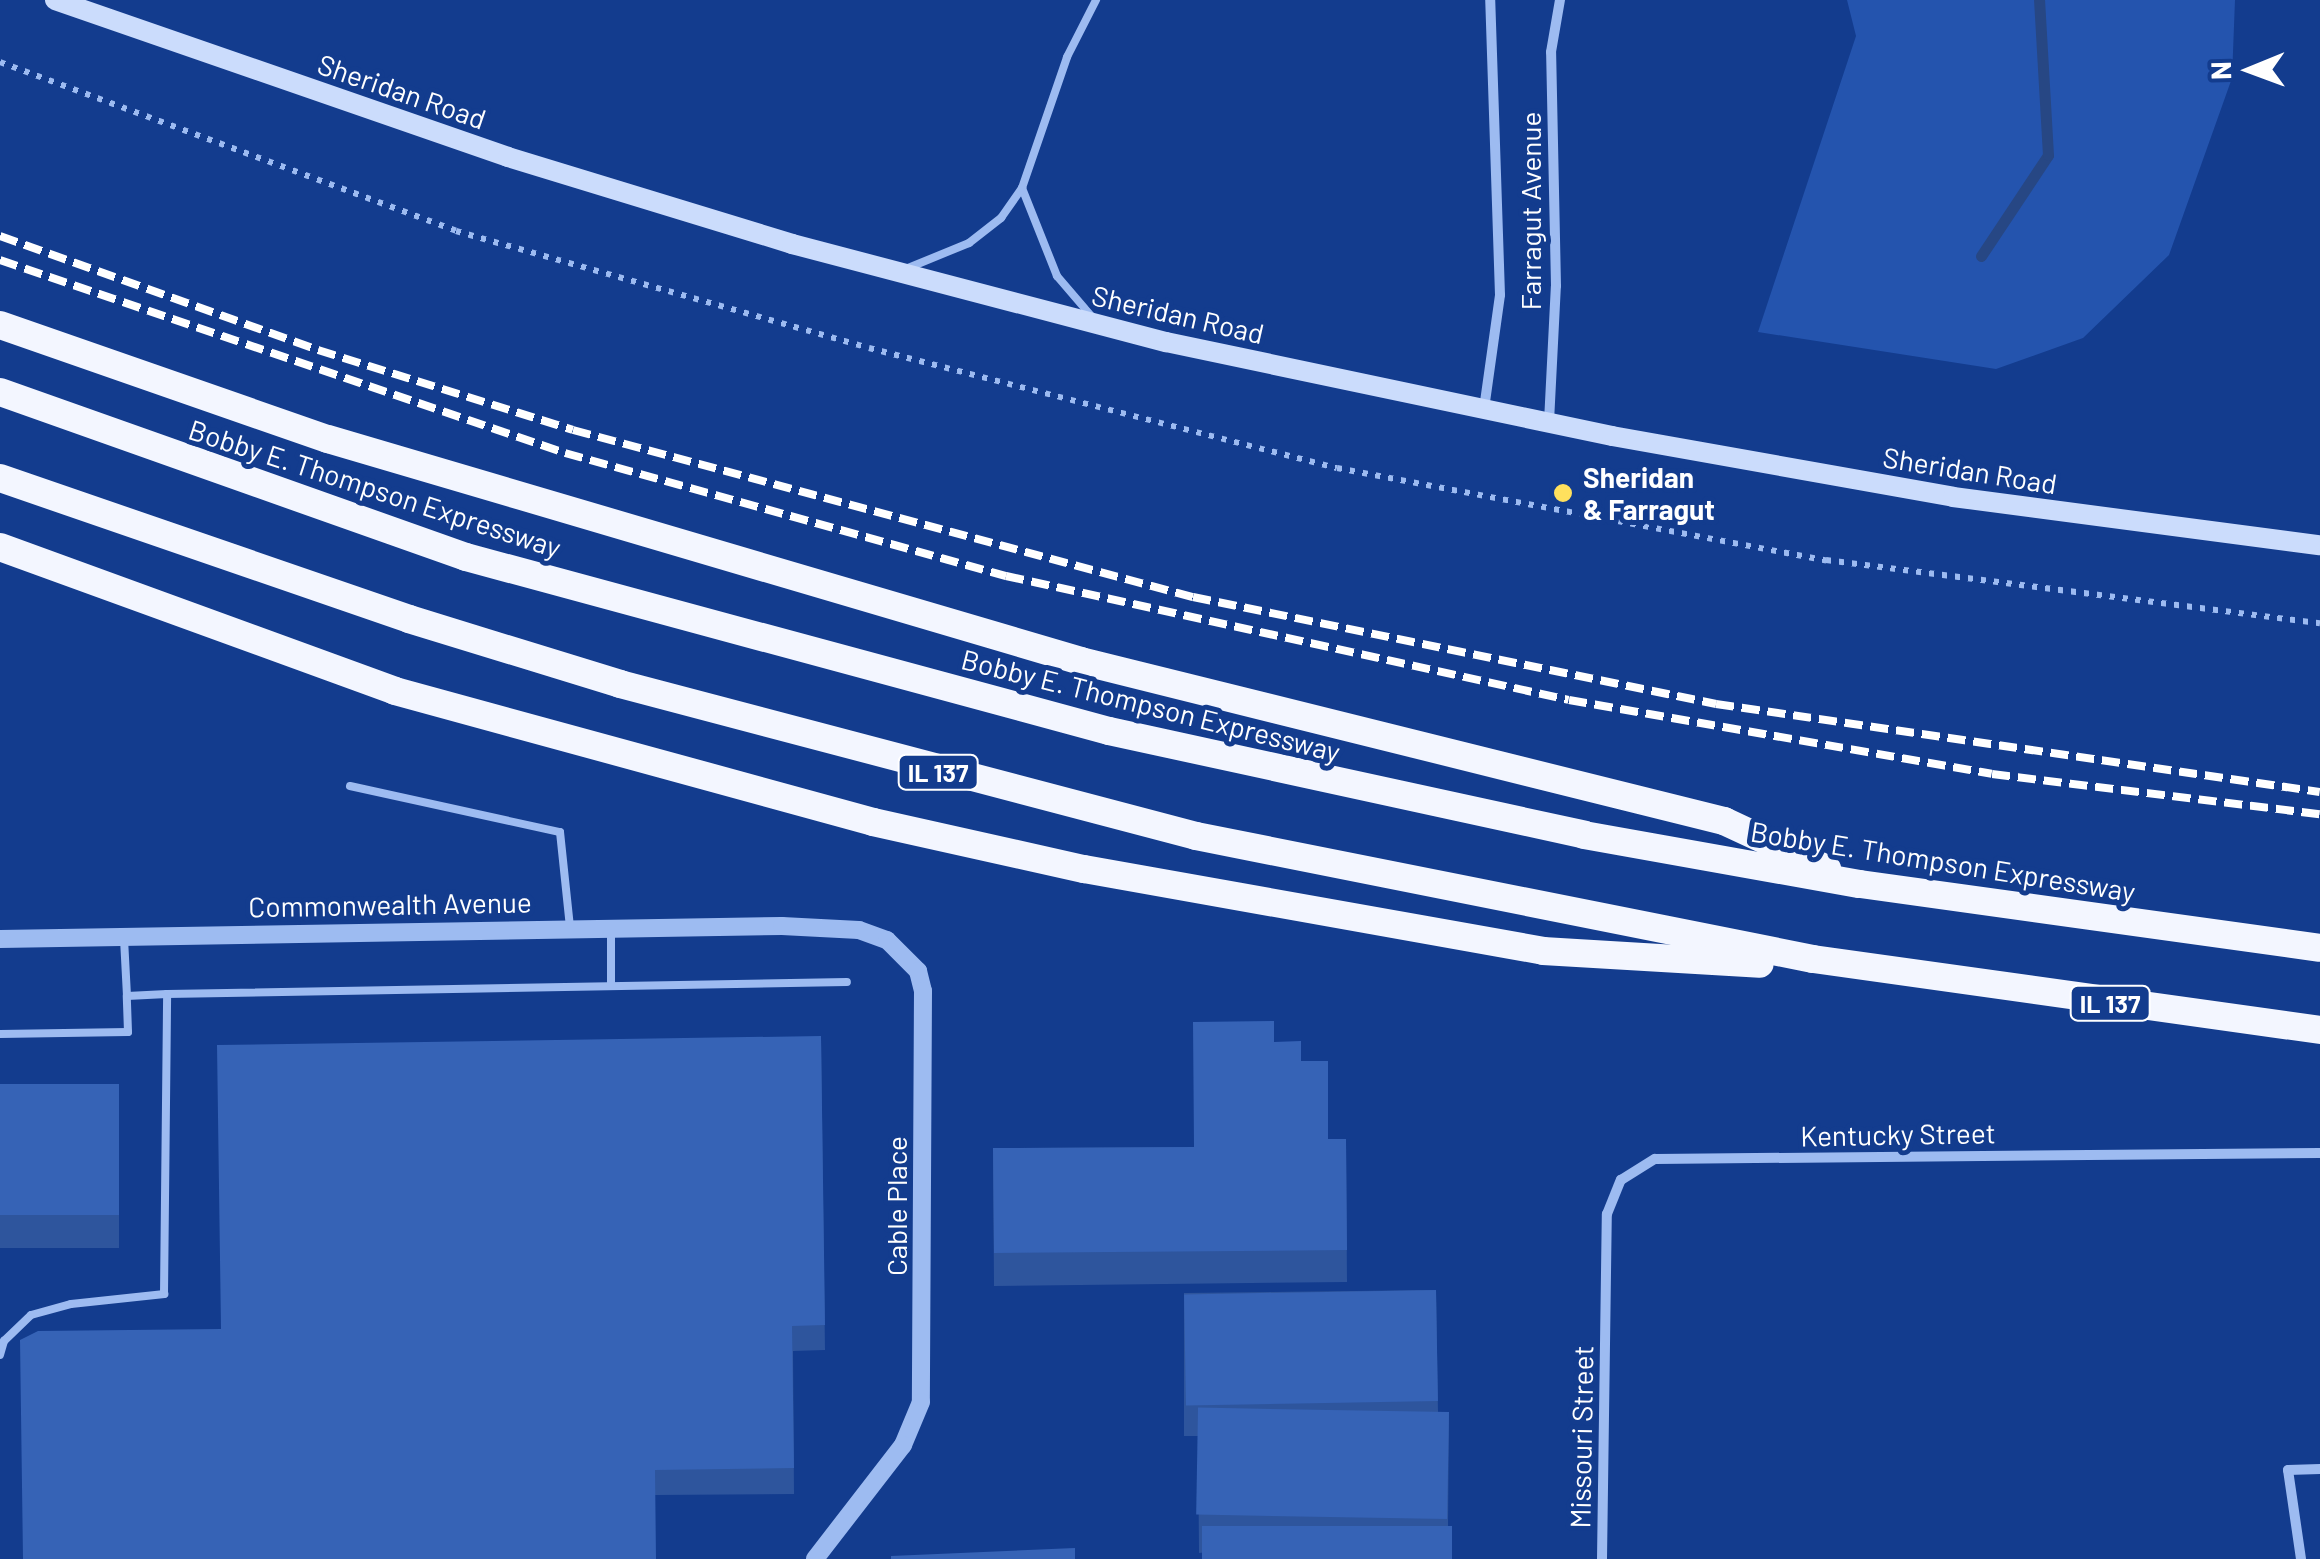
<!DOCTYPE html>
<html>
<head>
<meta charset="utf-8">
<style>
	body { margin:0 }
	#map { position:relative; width:2320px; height:1559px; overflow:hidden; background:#133c8e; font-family:Barlow,sans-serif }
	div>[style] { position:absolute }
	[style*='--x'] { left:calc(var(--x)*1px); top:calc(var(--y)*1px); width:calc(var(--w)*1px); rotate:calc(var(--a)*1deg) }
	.green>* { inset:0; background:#2454ae }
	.stream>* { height:11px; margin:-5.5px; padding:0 5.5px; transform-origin:5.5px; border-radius:5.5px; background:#274784 }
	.path>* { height:6px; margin-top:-3px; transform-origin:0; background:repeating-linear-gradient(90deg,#9dbbf1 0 5px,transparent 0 13px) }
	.service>* { height:8px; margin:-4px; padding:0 4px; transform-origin:4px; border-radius:4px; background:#9dbbf1 }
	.minor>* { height:10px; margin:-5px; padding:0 5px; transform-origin:5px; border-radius:5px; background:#9dbbf1 }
	.tertiary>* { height:18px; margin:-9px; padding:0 9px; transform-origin:9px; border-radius:9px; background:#9dbbf1 }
	.secondary>* { height:20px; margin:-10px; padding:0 10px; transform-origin:10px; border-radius:10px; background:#cbdcfc }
	.trunk>* { height:28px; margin:-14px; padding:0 14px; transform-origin:14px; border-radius:14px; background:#f3f6ff }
	.rail>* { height:8px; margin-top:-4px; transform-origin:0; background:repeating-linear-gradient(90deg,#fff 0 18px,transparent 0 26px) }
	.wall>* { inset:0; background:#2e559d; transform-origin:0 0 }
	.building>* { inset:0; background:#3663b6; transform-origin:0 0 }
	.dots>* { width:28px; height:28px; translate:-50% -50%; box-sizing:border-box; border:5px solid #133c8e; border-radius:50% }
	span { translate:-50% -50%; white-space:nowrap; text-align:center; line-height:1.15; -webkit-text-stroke:10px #133c8e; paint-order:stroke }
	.shield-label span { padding:2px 8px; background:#133c8e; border:2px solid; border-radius:8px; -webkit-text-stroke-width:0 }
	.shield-label { font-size:25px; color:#fff; font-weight:700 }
	.street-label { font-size:28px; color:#fff }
	.poi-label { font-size:28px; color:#fff; font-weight:700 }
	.left { translate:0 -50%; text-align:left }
	.north { position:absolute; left:2200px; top:20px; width:100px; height:100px; -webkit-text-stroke:8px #133c8e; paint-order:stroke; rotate:269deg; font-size:28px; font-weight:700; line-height:40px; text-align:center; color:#fff }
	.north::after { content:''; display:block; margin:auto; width:35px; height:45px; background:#fff; clip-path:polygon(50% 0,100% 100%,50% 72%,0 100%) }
</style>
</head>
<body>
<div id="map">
	<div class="green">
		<i style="clip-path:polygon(1847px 0,2235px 0,2232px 78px,2169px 255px,2083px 338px,1996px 369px,1758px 332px,1856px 36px)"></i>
	</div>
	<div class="stream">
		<i style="--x:1981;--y:256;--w:121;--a:-56.4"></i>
		<i style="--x:2048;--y:155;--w:155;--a:-93.3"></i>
	</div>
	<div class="path">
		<i style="--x:0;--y:62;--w:486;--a:20.3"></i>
		<i style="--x:456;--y:231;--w:429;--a:15.8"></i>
		<i style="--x:869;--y:348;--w:483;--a:14.4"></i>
		<i style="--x:1337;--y:468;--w:498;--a:10.7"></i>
		<i style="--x:1826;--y:560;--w:498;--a:7.3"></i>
	</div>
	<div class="service">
		<i style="--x:1022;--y:188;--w:95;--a:68.3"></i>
		<i style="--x:1057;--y:276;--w:55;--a:49.4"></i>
		<i style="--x:908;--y:268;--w:66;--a:-22.3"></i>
		<i style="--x:969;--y:243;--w:41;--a:-38"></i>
		<i style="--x:1001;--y:218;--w:37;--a:-55"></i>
		<i style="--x:1022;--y:188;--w:139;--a:-71"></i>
		<i style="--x:1067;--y:57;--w:64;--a:-63"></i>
		<i style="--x:350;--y:786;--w:215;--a:12.4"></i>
		<i style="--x:560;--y:832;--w:96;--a:84"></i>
		<i style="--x:611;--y:931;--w:55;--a:90"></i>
		<i style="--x:167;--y:994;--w:680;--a:-1.01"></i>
		<i style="--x:0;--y:1034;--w:128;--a:-0.9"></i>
		<i style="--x:128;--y:1032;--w:36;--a:-92"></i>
		<i style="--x:0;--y:1355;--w:15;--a:-74"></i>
		<i style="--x:4;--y:1341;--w:37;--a:-44"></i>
		<i style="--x:31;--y:1315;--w:41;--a:-15.4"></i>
		<i style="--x:71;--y:1304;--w:94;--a:-6.1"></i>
		<i style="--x:164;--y:1294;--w:300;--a:-89.4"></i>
		<i style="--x:167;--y:994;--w:40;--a:177.1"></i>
		<i style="--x:127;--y:996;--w:58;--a:-93"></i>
	</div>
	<div class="minor">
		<i style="--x:1484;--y:409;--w:115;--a:-82"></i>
		<i style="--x:1500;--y:295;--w:295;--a:-91.9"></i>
		<i style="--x:1549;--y:422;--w:136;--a:-87.1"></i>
		<i style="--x:1556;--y:286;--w:234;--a:-91.2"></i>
		<i style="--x:1551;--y:52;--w:53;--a:-80.2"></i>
		<i style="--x:1602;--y:1559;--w:345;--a:-89.2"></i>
		<i style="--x:1607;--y:1214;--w:37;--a:-68"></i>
		<i style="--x:1621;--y:1180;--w:40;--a:-32"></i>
		<i style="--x:1655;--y:1159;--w:665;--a:-0.52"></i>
		<i style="--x:2301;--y:1559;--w:90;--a:-98.3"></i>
		<i style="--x:2288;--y:1470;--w:32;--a:-2"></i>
	</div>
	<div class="tertiary">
		<i style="--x:0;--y:939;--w:782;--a:-0.95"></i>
		<i style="--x:782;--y:926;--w:77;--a:3"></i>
		<i style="--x:859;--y:930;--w:30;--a:20"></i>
		<i style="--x:887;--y:940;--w:44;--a:45"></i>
		<i style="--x:918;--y:971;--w:21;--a:76"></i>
		<i style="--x:923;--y:991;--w:411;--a:90.3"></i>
		<i style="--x:921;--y:1402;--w:47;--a:112.7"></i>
		<i style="--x:903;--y:1445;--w:144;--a:127.7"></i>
	</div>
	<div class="secondary">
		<i style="--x:55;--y:0;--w:479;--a:19.1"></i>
		<i style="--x:508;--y:157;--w:297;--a:17"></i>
		<i style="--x:792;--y:244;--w:387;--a:14.7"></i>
		<i style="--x:1166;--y:342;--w:456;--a:11.9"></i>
		<i style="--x:1612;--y:436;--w:346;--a:10.1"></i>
		<i style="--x:1953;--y:497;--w:370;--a:7.5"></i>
	</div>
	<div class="trunk">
		<i style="--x:0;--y:325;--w:347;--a:19.2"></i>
		<i style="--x:328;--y:439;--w:785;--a:16.43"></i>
		<i style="--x:1081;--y:661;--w:663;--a:13.97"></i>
		<i style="--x:1724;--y:821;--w:114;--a:25"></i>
		<i style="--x:0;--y:392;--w:494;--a:19.5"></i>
		<i style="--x:466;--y:557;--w:666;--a:15.14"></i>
		<i style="--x:1109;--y:731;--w:486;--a:12.3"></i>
		<i style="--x:1584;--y:835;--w:280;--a:10.1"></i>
		<i style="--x:1860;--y:884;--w:464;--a:7.9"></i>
		<i style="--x:0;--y:478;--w:433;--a:19"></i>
		<i style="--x:409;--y:619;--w:221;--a:17.1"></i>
		<i style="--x:620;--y:684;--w:596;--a:14.78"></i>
		<i style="--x:1196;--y:836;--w:629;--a:11.27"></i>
		<i style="--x:1813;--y:959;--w:512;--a:7.97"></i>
		<i style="--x:0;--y:547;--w:420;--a:20"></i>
		<i style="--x:395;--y:691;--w:496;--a:15.3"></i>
		<i style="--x:873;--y:822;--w:216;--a:12.6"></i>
		<i style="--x:1084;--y:869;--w:466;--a:10.1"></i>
		<i style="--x:1543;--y:951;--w:217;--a:3.4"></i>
	</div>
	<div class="rail">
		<i style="--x:0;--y:236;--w:338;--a:19.7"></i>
		<i style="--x:318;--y:350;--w:267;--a:17.4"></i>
		<i style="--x:573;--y:430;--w:642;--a:15.08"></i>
		<i style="--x:1193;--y:597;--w:534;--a:11.56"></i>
		<i style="--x:1716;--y:704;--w:610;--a:8.29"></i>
		<i style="--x:0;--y:260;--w:597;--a:18.86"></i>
		<i style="--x:565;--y:453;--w:458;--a:15.6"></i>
		<i style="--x:1006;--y:576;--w:576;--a:12.42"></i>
		<i style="--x:1569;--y:700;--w:429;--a:9.9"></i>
		<i style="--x:1992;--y:774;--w:330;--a:7"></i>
	</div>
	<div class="wall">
		<i style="clip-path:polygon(821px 1036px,825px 1350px,793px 1351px,794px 1494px,655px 1495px,221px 1329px)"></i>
		<i style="clip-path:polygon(1274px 1042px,1301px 1061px,1328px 1139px,1346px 1139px,1347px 1282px,994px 1286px,993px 1148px,1194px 1147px)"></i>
		<i style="left:119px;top:1084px;width:164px;height:119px;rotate:90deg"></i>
		<i style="clip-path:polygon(1436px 1290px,1438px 1412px,1449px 1412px,1448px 1526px,1199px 1553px,1198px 1436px,1184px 1436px,1184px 1293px)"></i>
	</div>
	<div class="building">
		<i style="clip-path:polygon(1274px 1021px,1274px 1042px,1301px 1041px,1301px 1061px,1328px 1061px,1328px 1139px,1346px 1139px,1347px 1250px,994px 1253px,993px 1148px,1194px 1147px,1193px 1022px)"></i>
		<i style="clip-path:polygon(821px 1036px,825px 1325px,792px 1326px,794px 1468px,655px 1470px,656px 1559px,23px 1559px,20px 1340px,38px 1331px,221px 1329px,217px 1045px)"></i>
		<i style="left:119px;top:1084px;width:131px;height:119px;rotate:90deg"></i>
		<i style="left:1436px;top:1290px;width:111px;height:252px;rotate:89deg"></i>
		<i style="left:1449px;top:1412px;width:107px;height:251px;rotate:91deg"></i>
		<i style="left:1452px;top:1526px;width:33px;height:250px;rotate:90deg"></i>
		<i style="clip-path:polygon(1075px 1548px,1075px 1559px,891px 1559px,891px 1556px)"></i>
	</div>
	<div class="dots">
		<i style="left:1563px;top:493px;background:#ffe05d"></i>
	</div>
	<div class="shield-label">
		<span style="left:938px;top:772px">IL 137</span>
		<span style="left:2110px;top:1003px">IL 137</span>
	</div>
	<div class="street-label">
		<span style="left:402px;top:91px;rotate:19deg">Sheridan Road</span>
		<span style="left:1530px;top:211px;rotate:-90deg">Farragut Avenue</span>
		<span style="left:1178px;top:314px;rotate:13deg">Sheridan Road</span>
		<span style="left:1970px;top:470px;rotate:9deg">Sheridan Road</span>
		<span style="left:375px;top:488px;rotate:18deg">Bobby E. Thompson Expressway</span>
		<span style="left:1151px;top:705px;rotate:14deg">Bobby E. Thompson Expressway</span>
		<span style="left:1943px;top:861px;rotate:9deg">Bobby E. Thompson Expressway</span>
		<span style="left:390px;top:904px;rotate:-1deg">Commonwealth Avenue</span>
		<span style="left:1898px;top:1134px;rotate:-1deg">Kentucky Street</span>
		<span style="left:896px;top:1206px;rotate:-90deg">Cable Place</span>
		<span style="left:1581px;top:1437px;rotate:-89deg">Missouri Street</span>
	</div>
	<div class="poi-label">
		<span class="left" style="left:1583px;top:493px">Sheridan<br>&amp; Farragut</span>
	</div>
	<div class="north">N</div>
</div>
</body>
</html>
